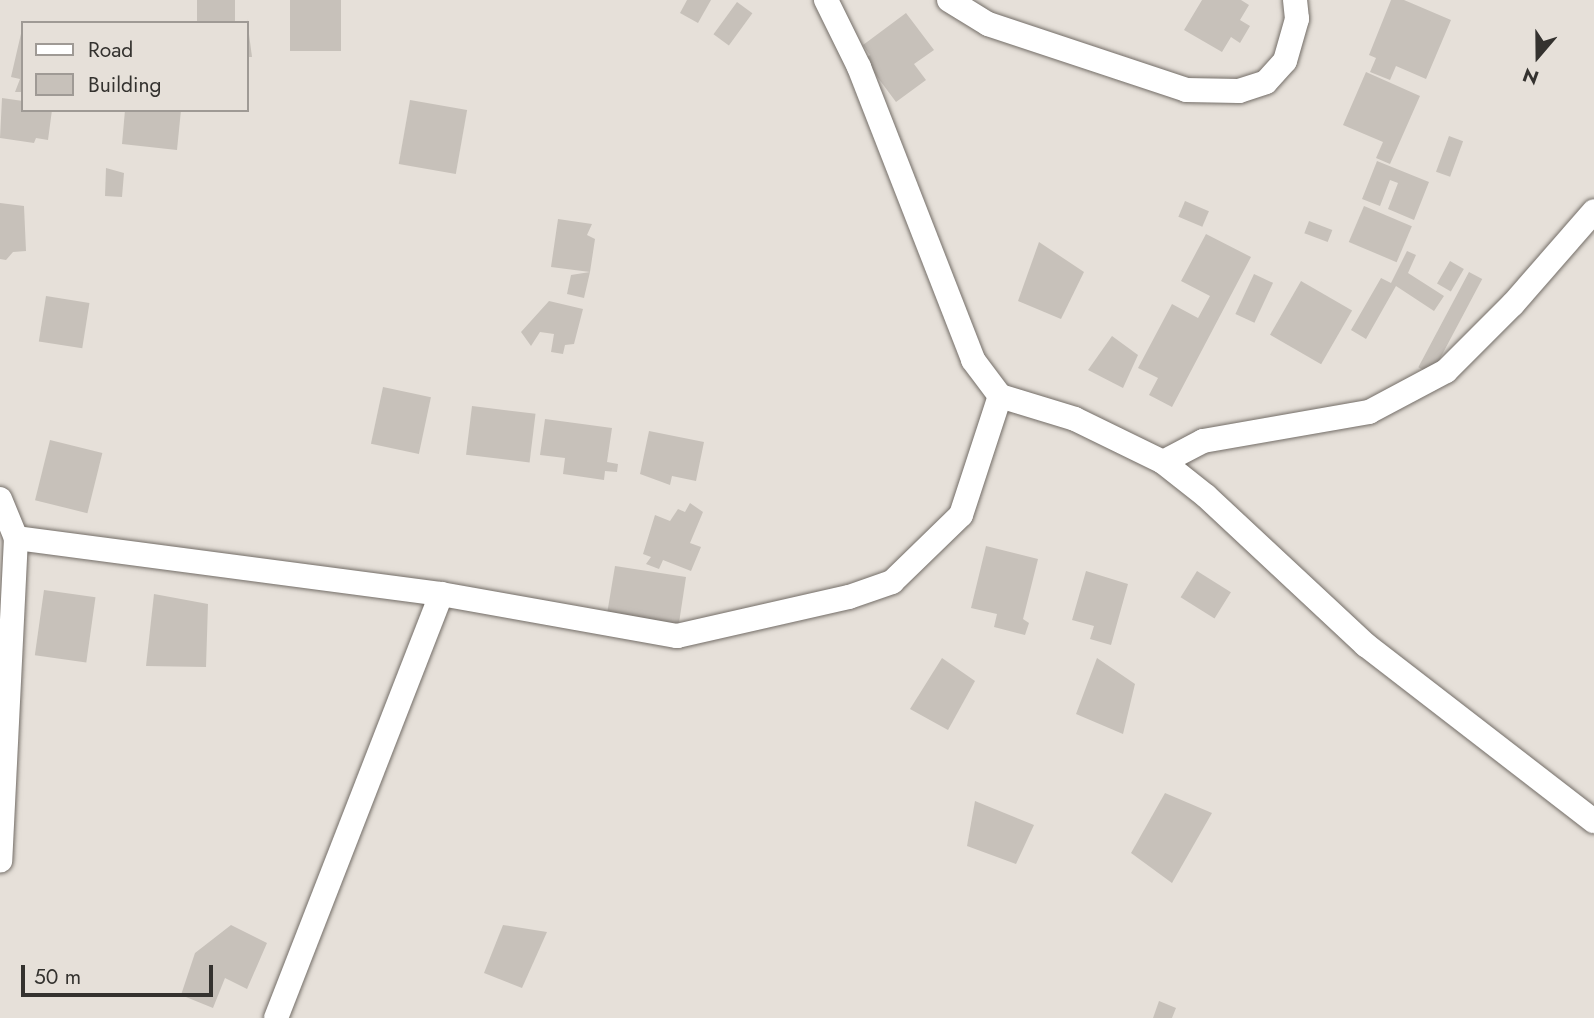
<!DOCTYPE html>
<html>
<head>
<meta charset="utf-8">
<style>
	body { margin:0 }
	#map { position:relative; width:1594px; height:1018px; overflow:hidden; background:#e6e0d9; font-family:Jost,sans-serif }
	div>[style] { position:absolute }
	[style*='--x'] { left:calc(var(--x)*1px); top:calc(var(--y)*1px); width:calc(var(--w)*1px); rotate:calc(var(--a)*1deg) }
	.building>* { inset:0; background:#c7c1ba; transform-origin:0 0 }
	.roads { filter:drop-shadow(0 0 2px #736d67) drop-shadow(0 0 2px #736d67) }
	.minor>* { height:24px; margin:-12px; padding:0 12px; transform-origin:12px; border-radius:12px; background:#fff }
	span { translate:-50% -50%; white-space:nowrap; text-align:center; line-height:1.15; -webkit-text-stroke:5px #e6e0d9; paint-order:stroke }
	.legend { position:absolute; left:21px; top:21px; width:228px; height:91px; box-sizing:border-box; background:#e6e0d9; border:2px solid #9f9a95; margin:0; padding:9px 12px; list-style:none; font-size:21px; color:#34322f }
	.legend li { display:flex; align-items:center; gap:14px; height:35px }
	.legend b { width:35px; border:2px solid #9f9a95 }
	.north { position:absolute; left:1503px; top:21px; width:70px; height:70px; -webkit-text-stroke:5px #e6e0d9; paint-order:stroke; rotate:200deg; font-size:19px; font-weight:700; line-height:28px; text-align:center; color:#34322f }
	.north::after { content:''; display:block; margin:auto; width:24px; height:32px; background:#34322f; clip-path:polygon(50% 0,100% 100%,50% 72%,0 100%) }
	.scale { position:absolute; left:21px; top:965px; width:192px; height:32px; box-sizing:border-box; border:4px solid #34322f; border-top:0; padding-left:9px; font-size:21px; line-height:24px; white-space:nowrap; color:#34322f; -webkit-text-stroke:5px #e6e0d9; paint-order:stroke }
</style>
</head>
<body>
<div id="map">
	<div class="building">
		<i style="left:197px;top:0;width:38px;height:23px"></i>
		<i style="left:290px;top:0;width:51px;height:51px"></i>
		<i style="clip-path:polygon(687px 0,711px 0,698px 23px,680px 13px)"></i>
		<i style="clip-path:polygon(1202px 0,1241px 0,1249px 5px,1240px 20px,1250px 26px,1240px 43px,1231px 37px,1222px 52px,1184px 30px)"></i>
		<i style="clip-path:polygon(1391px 0,1404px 0,1451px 20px,1426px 79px,1396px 66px,1390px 80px,1370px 72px,1376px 58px,1369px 55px)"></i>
		<i style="left:737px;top:2px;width:19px;height:40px;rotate:36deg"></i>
		<i style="clip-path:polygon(906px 13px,934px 50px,914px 64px,926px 80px,896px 102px,864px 59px,870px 55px,863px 45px)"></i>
		<i style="clip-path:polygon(247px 19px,252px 57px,247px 57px)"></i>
		<i style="clip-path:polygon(23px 25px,23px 92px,15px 92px,20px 79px,11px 77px)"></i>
		<i style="clip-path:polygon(1366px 72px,1420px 96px,1390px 164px,1376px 158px,1383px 142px,1343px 125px)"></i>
		<i style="clip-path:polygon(2px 98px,23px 101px,23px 110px,52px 110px,48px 140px,36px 138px,34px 143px,0 138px)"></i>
		<i style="left:410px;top:100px;width:58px;height:65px;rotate:10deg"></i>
		<i style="clip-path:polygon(125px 110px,181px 110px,177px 150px,122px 144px)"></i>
		<i style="left:1449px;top:136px;width:15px;height:38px;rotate:20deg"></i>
		<i style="clip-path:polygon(1377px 161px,1429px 182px,1414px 220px,1388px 209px,1398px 183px,1390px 180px,1380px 206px,1362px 199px)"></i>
		<i style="clip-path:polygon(106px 168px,124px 173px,122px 197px,105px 196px)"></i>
		<i style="left:1185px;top:201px;width:26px;height:17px;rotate:23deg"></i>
		<i style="clip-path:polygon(0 203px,24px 206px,26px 251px,13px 252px,6px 260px,0 259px)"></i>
		<i style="left:1364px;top:206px;width:52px;height:39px;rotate:23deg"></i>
		<i style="clip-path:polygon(558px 219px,592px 224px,587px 235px,595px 239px,590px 272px,551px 267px)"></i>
		<i style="left:1309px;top:221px;width:25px;height:13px;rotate:21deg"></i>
		<i style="clip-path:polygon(1206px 234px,1251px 257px,1172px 407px,1149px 395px,1158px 378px,1138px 368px,1172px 304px,1198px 318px,1210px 296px,1181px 281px)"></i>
		<i style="clip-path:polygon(1039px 242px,1084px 272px,1061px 319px,1018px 301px)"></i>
		<i style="clip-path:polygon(1407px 251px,1416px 255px,1408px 273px,1444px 296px,1434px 311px,1396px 286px,1366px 339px,1351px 330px,1381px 278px,1391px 283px)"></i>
		<i style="left:1450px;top:261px;width:16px;height:26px;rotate:30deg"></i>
		<i style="clip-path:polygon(590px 272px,584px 298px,567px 294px,571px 275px)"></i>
		<i style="left:1469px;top:272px;width:15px;height:108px;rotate:28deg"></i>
		<i style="left:1254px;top:274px;width:21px;height:44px;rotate:25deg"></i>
		<i style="left:1301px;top:281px;width:59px;height:62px;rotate:30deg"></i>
		<i style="left:46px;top:296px;width:44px;height:46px;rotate:9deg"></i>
		<i style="clip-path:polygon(549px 301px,583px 309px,574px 344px,565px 345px,563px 354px,551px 352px,554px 334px,540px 332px,531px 346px,521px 332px)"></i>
		<i style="clip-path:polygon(1112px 336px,1138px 355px,1123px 388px,1088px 370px)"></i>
		<i style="left:383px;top:387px;width:49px;height:58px;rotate:12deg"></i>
		<i style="left:472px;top:406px;width:64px;height:49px;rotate:7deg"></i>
		<i style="clip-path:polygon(545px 419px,612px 428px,607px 462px,618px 464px,617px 472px,605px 471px,604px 480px,563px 474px,565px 458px,540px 455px)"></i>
		<i style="clip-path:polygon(649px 431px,704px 442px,696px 481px,672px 476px,670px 485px,640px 474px)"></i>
		<i style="left:50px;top:440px;width:54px;height:62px;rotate:14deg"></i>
		<i style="clip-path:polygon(690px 503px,703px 512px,690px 543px,701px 547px,691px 571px,663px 560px,659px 569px,646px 564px,651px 557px,643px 554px,655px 515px,670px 521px,678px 509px,685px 512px)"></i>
		<i style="clip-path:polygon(986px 546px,1038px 559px,1023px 619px,1029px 623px,1025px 635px,994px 627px,997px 614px,971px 608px)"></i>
		<i style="clip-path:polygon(615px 566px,686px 577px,677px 636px,607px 614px)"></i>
		<i style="clip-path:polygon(1086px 571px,1128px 584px,1111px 645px,1090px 639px,1094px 626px,1072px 620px)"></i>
		<i style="left:1197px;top:571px;width:40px;height:31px;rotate:32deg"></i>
		<i style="left:44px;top:590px;width:52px;height:66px;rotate:8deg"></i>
		<i style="clip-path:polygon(154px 594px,208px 604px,206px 667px,146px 666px)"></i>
		<i style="clip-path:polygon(942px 658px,975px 681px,948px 730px,910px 709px)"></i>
		<i style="clip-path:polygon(1097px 658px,1135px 684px,1123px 734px,1076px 714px)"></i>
		<i style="clip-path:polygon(1165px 793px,1212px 813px,1172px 883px,1131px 853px)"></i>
		<i style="clip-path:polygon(975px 801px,1034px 825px,1016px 864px,967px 846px)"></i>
		<i style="clip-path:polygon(231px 925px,267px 943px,247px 989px,225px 978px,213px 1008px,181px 995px,195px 953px)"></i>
		<i style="clip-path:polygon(503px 925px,547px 932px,522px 988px,484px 973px)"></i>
		<i style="clip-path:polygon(1159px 1001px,1176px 1008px,1172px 1018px,1153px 1018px)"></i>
	</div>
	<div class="roads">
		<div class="minor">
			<i style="--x:826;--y:0;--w:75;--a:63.8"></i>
			<i style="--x:859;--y:67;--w:314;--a:68.7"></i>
			<i style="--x:973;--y:360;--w:45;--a:53.1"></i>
			<i style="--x:1000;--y:396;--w:78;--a:17"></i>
			<i style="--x:1075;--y:419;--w:98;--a:26"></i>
			<i style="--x:1163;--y:462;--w:55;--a:38.3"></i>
			<i style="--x:1206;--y:496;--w:219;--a:43"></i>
			<i style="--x:1366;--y:645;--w:288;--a:37.7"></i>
			<i style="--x:949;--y:0;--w:46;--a:31.6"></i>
			<i style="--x:988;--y:24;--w:209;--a:18.4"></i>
			<i style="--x:1186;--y:90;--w:53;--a:1.1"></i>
			<i style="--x:1239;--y:91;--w:28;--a:-18"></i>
			<i style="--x:1266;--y:82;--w:28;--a:-48"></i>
			<i style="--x:1285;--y:61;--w:44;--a:-74.1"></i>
			<i style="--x:1297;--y:19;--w:19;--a:-96"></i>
			<i style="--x:1163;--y:462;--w:45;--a:-27.7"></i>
			<i style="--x:1203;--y:441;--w:169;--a:-9.9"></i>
			<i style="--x:1369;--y:412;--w:87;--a:-28"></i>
			<i style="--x:1446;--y:371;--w:95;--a:-45"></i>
			<i style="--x:1513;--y:304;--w:123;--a:-48.9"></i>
			<i style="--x:0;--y:499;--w:42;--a:67.7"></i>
			<i style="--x:16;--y:538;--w:323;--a:92.8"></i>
			<i style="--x:16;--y:538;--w:429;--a:7.5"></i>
			<i style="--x:441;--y:594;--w:240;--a:10.1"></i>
			<i style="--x:677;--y:636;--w:176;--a:-12.8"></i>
			<i style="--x:849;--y:597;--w:46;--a:-19.2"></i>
			<i style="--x:892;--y:582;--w:96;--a:-44.2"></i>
			<i style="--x:961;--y:515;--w:125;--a:-71.9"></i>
			<i style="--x:276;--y:1018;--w:455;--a:-68.7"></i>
		</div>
	</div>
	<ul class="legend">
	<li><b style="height:9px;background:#fff"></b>Road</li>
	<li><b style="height:19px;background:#c7c1ba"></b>Building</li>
	</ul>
	<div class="north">N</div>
	<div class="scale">50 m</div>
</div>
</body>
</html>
